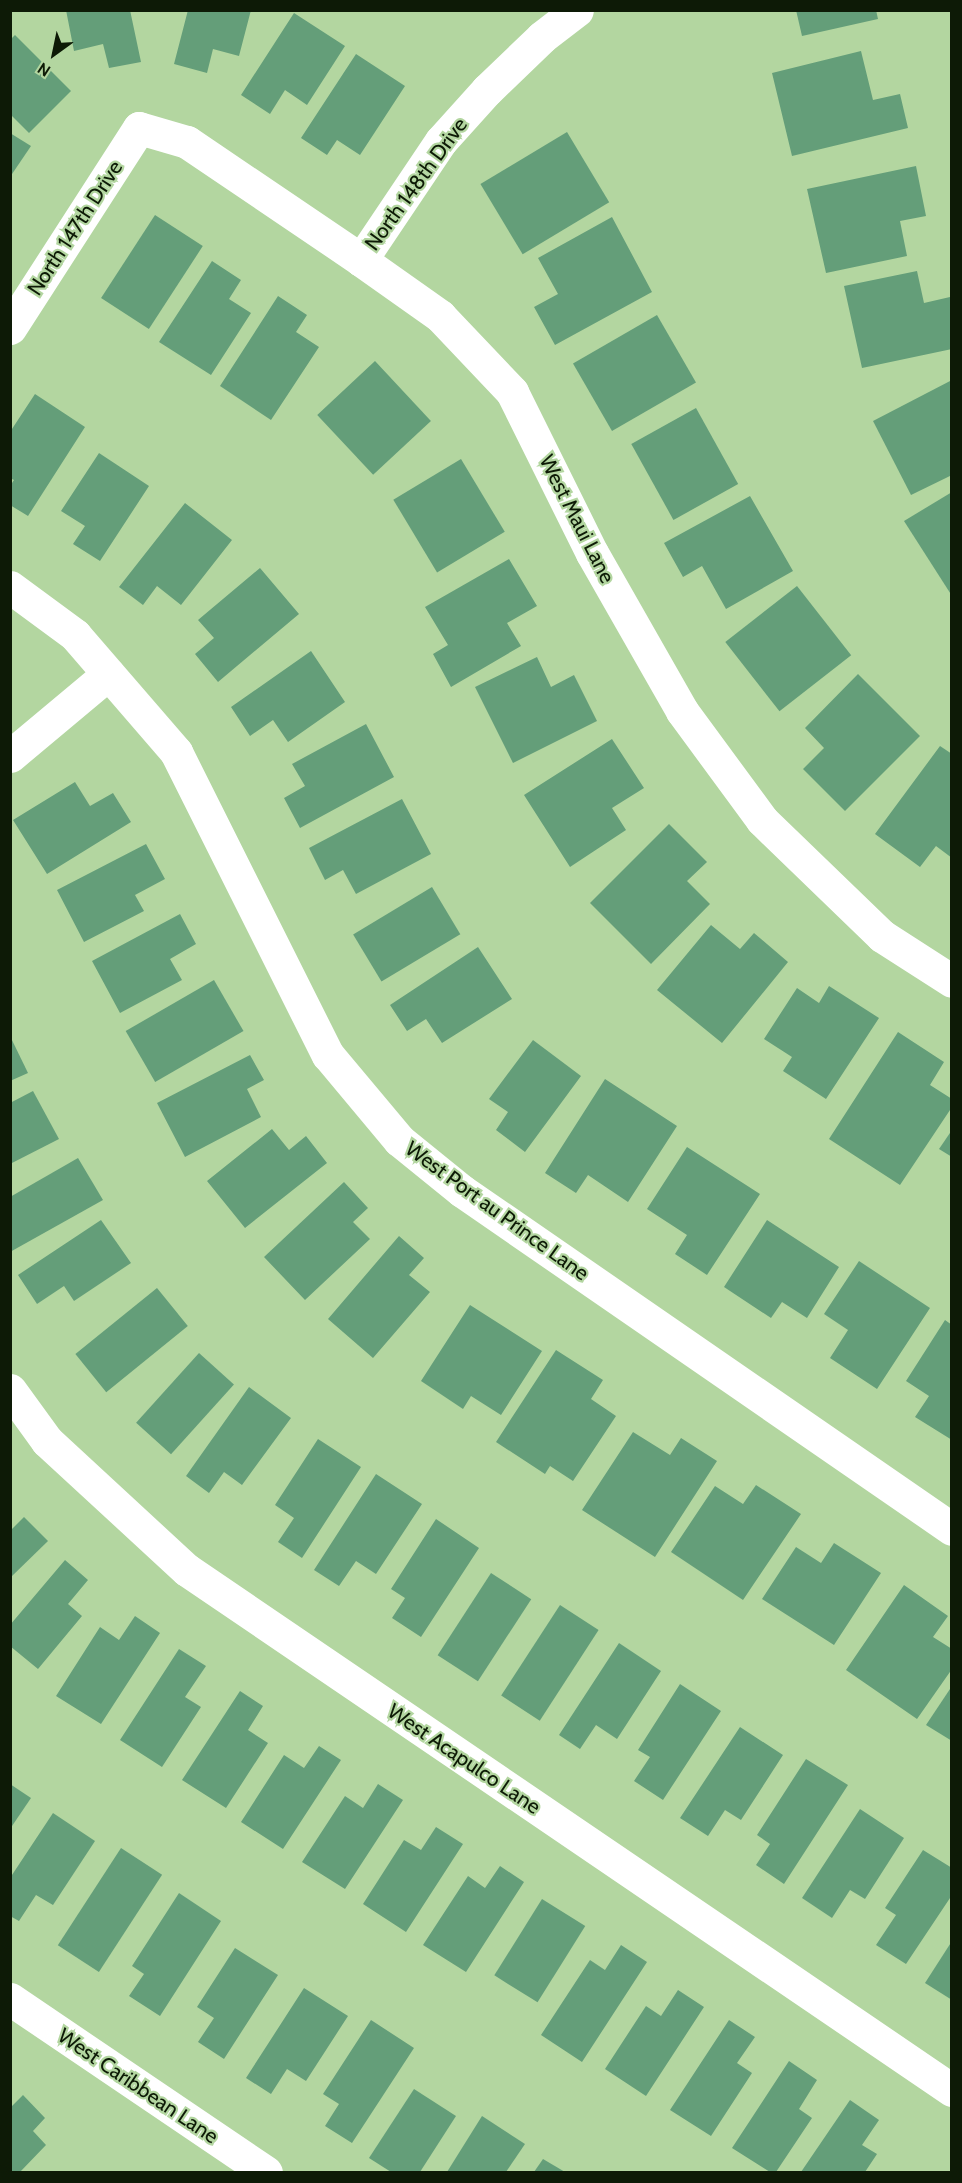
<!DOCTYPE html>
<html>
<head>
<meta charset="utf-8">
<style>
	body { margin:0 }
	#map { position:relative; width:962px; height:2183px; overflow:hidden; background:#b3d6a0; font-family:Cabin,sans-serif }
	div>[style] { position:absolute }
	[style*='--x'] { left:calc(var(--x)*1px); top:calc(var(--y)*1px); width:calc(var(--w)*1px); rotate:calc(var(--a)*1deg) }
	.building>* { inset:0; background:#649e79; transform-origin:0 0 }
	.minor>* { height:33px; margin:-16.5px; padding:0 16.5px; transform-origin:16.5px; border-radius:16.5px; background:#fff }
	span { translate:-50% -50%; white-space:nowrap; text-align:center; line-height:1.15; -webkit-text-stroke:4.5px #b3d6a0; paint-order:stroke }
	.street-label { font-size:21px; color:#0d1a06 }
	.frame { position:absolute; inset:0; border:12px solid #0d1a06; pointer-events:none }
	.north { position:absolute; left:24px; top:24px; width:60px; height:60px; -webkit-text-stroke:4px #b3d6a0; paint-order:stroke; rotate:213deg; font-size:16px; font-weight:700; line-height:24px; text-align:center; color:#0d1a06 }
	.north::after { content:''; display:block; margin:auto; width:21px; height:27px; background:#0d1a06; clip-path:polygon(50% 0,100% 100%,50% 72%,0 100%) }
</style>
</head>
<body>
<div id="map">
	<div class="building">
		<i style="clip-path:polygon(66px 10px,130px 10px,141px 62px,109px 68px,103px 44px,74px 51px)"></i>
		<i style="clip-path:polygon(188px 10px,251px 10px,239px 56px,213px 49px,207px 73px,174px 64px)"></i>
		<i style="clip-path:polygon(796px 10px,876px 10px,878px 19px,802px 36px)"></i>
		<i style="clip-path:polygon(294px 13px,345px 46px,307px 105px,285px 90px,270px 114px,241px 95px)"></i>
		<i style="clip-path:polygon(15px 35px,71px 91px,29px 133px,10px 114px,10px 40px)"></i>
		<i style="clip-path:polygon(861px 51px,873px 100px,900px 94px,908px 128px,792px 156px,772px 73px)"></i>
		<i style="clip-path:polygon(356px 54px,405px 86px,360px 155px,337px 140px,327px 155px,301px 138px)"></i>
		<i style="left:567px;top:132px;width:82px;height:101px;rotate:59deg"></i>
		<i style="clip-path:polygon(10px 133px,31px 146px,10px 177px)"></i>
		<i style="clip-path:polygon(916px 166px,926px 216px,900px 221px,907px 256px,826px 273px,807px 189px)"></i>
		<i style="left:155px;top:215px;width:57px;height:99px;rotate:33deg"></i>
		<i style="clip-path:polygon(612px 217px,652px 292px,555px 345px,534px 307px,558px 294px,538px 258px)"></i>
		<i style="clip-path:polygon(212px 261px,241px 280px,229px 299px,251px 313px,211px 375px,159px 342px)"></i>
		<i style="clip-path:polygon(917px 271px,924px 303px,950px 297px,952px 349px,862px 368px,844px 286px)"></i>
		<i style="clip-path:polygon(278px 296px,307px 315px,296px 332px,319px 347px,271px 420px,220px 386px)"></i>
		<i style="left:657px;top:315px;width:78px;height:97px;rotate:60deg"></i>
		<i style="left:375px;top:361px;width:82px;height:79px;rotate:47deg"></i>
		<i style="clip-path:polygon(952px 380px,952px 475px,911px 495px,873px 421px)"></i>
		<i style="clip-path:polygon(35px 394px,85px 427px,28px 516px,10px 505px,10px 486px,14px 480px,10px 478px,10px 432px)"></i>
		<i style="left:696px;top:408px;width:87px;height:74px;rotate:61deg"></i>
		<i style="clip-path:polygon(99px 453px,149px 486px,100px 561px,73px 544px,85px 526px,61px 511px)"></i>
		<i style="left:461px;top:459px;width:85px;height:79px;rotate:59deg"></i>
		<i style="clip-path:polygon(952px 492px,952px 596px,904px 521px)"></i>
		<i style="clip-path:polygon(750px 496px,793px 571px,726px 609px,702px 566px,683px 577px,664px 543px)"></i>
		<i style="clip-path:polygon(185px 503px,232px 540px,181px 605px,157px 586px,143px 605px,119px 587px)"></i>
		<i style="clip-path:polygon(509px 559px,537px 606px,507px 623px,521px 646px,451px 687px,433px 654px,448px 645px,425px 607px)"></i>
		<i style="clip-path:polygon(260px 568px,299px 614px,218px 682px,195px 654px,214px 638px,198px 620px)"></i>
		<i style="left:797px;top:586px;width:88px;height:91px;rotate:52deg"></i>
		<i style="clip-path:polygon(311px 651px,345px 702px,288px 742px,273px 720px,250px 736px,231px 707px)"></i>
		<i style="clip-path:polygon(537px 657px,551px 687px,574px 675px,597px 721px,513px 763px,475px 687px)"></i>
		<i style="clip-path:polygon(858px 674px,920px 736px,845px 811px,803px 769px,824px 748px,805px 728px)"></i>
		<i style="clip-path:polygon(366px 724px,394px 777px,300px 828px,284px 798px,305px 786px,292px 764px)"></i>
		<i style="clip-path:polygon(612px 739px,644px 788px,612px 808px,626px 830px,570px 867px,524px 795px)"></i>
		<i style="clip-path:polygon(940px 746px,952px 754px,952px 858px,936px 846px,920px 867px,875px 834px)"></i>
		<i style="clip-path:polygon(75px 782px,90px 806px,113px 793px,131px 822px,47px 874px,13px 820px)"></i>
		<i style="clip-path:polygon(402px 799px,431px 854px,356px 894px,343px 870px,325px 880px,309px 848px)"></i>
		<i style="clip-path:polygon(669px 824px,707px 862px,687px 881px,710px 904px,651px 964px,590px 903px)"></i>
		<i style="clip-path:polygon(146px 844px,165px 879px,135px 895px,144px 911px,84px 942px,57px 890px)"></i>
		<i style="left:432px;top:887px;width:55px;height:92px;rotate:59deg"></i>
		<i style="clip-path:polygon(180px 914px,196px 944px,170px 959px,182px 980px,120px 1013px,92px 961px)"></i>
		<i style="clip-path:polygon(711px 925px,740px 949px,754px 933px,788px 962px,722px 1043px,657px 990px)"></i>
		<i style="clip-path:polygon(478px 947px,512px 999px,442px 1043px,426px 1019px,407px 1031px,390px 1005px)"></i>
		<i style="left:214px;top:980px;width:59px;height:102px;rotate:60deg"></i>
		<i style="clip-path:polygon(829px 986px,879px 1018px,826px 1099px,783px 1071px,792px 1057px,764px 1039px,797px 988px,819px 1003px)"></i>
		<i style="clip-path:polygon(898px 1032px,944px 1062px,930px 1085px,952px 1099px,952px 1107px,900px 1185px,829px 1139px)"></i>
		<i style="clip-path:polygon(10px 1036px,28px 1073px,10px 1081px)"></i>
		<i style="clip-path:polygon(533px 1040px,581px 1076px,525px 1152px,496px 1130px,508px 1112px,489px 1099px)"></i>
		<i style="clip-path:polygon(250px 1055px,264px 1080px,247px 1089px,261px 1117px,185px 1157px,157px 1103px)"></i>
		<i style="clip-path:polygon(605px 1079px,677px 1126px,628px 1202px,588px 1175px,576px 1193px,545px 1173px)"></i>
		<i style="clip-path:polygon(33px 1091px,59px 1139px,10px 1164px,10px 1103px)"></i>
		<i style="clip-path:polygon(272px 1129px,289px 1150px,306px 1136px,327px 1163px,245px 1228px,207px 1181px)"></i>
		<i style="clip-path:polygon(952px 1130px,952px 1157px,939px 1149px)"></i>
		<i style="clip-path:polygon(687px 1147px,760px 1194px,707px 1275px,675px 1254px,687px 1235px,647px 1209px)"></i>
		<i style="clip-path:polygon(78px 1158px,103px 1200px,10px 1252px,10px 1197px)"></i>
		<i style="clip-path:polygon(344px 1182px,368px 1208px,353px 1222px,370px 1239px,305px 1300px,264px 1257px)"></i>
		<i style="clip-path:polygon(101px 1220px,131px 1263px,74px 1301px,64px 1286px,37px 1304px,18px 1275px)"></i>
		<i style="clip-path:polygon(767px 1220px,839px 1267px,807px 1318px,782px 1302px,771px 1318px,724px 1287px)"></i>
		<i style="clip-path:polygon(399px 1236px,424px 1258px,409px 1275px,430px 1292px,373px 1358px,328px 1319px)"></i>
		<i style="clip-path:polygon(859px 1261px,930px 1308px,877px 1389px,830px 1358px,848px 1330px,824px 1314px)"></i>
		<i style="left:157px;top:1288px;width:49px;height:105px;rotate:51deg"></i>
		<i style="clip-path:polygon(470px 1305px,542px 1351px,501px 1415px,471px 1396px,463px 1409px,421px 1381px)"></i>
		<i style="clip-path:polygon(945px 1320px,952px 1325px,952px 1440px,915px 1417px,929px 1396px,906px 1381px)"></i>
		<i style="clip-path:polygon(556px 1350px,603px 1380px,591px 1399px,616px 1416px,573px 1481px,550px 1466px,545px 1474px,496px 1442px)"></i>
		<i style="left:199px;top:1353px;width:47px;height:94px;rotate:42deg"></i>
		<i style="clip-path:polygon(249px 1387px,291px 1418px,242px 1485px,224px 1472px,209px 1493px,186px 1476px)"></i>
		<i style="clip-path:polygon(633px 1432px,670px 1455px,681px 1438px,717px 1461px,655px 1557px,582px 1510px)"></i>
		<i style="clip-path:polygon(318px 1439px,361px 1467px,302px 1558px,278px 1542px,294px 1518px,275px 1505px)"></i>
		<i style="clip-path:polygon(376px 1474px,422px 1504px,376px 1574px,356px 1561px,339px 1586px,314px 1570px)"></i>
		<i style="clip-path:polygon(756px 1485px,801px 1514px,743px 1600px,671px 1552px,715px 1486px,743px 1504px)"></i>
		<i style="clip-path:polygon(24px 1517px,48px 1541px,10px 1578px,10px 1531px)"></i>
		<i style="clip-path:polygon(436px 1519px,479px 1548px,421px 1637px,392px 1618px,405px 1598px,391px 1589px)"></i>
		<i style="clip-path:polygon(834px 1543px,881px 1573px,834px 1645px,762px 1599px,796px 1547px,821px 1563px)"></i>
		<i style="clip-path:polygon(65px 1560px,88px 1580px,68px 1604px,82px 1616px,38px 1669px,10px 1646px,10px 1625px)"></i>
		<i style="left:491px;top:1573px;width:48px;height:98px;rotate:33deg"></i>
		<i style="clip-path:polygon(904px 1585px,948px 1616px,933px 1637px,952px 1649px,952px 1669px,917px 1719px,846px 1670px)"></i>
		<i style="left:560px;top:1605px;width:46px;height:108px;rotate:33deg"></i>
		<i style="clip-path:polygon(135px 1616px,160px 1633px,101px 1724px,56px 1696px,100px 1627px,119px 1640px)"></i>
		<i style="clip-path:polygon(619px 1643px,661px 1671px,617px 1739px,596px 1725px,580px 1749px,559px 1735px)"></i>
		<i style="clip-path:polygon(179px 1649px,206px 1666px,185px 1697px,201px 1707px,162px 1767px,120px 1740px)"></i>
		<i style="clip-path:polygon(680px 1684px,721px 1711px,663px 1800px,634px 1781px,650px 1757px,638px 1750px)"></i>
		<i style="clip-path:polygon(952px 1686px,952px 1741px,926px 1725px)"></i>
		<i style="clip-path:polygon(240px 1691px,263px 1706px,248px 1730px,268px 1743px,226px 1808px,182px 1780px)"></i>
		<i style="clip-path:polygon(740px 1727px,783px 1755px,741px 1820px,725px 1810px,708px 1836px,680px 1818px)"></i>
		<i style="clip-path:polygon(319px 1746px,341px 1760px,283px 1849px,241px 1822px,284px 1755px,304px 1768px)"></i>
		<i style="clip-path:polygon(806px 1759px,848px 1785px,784px 1884px,756px 1865px,770px 1844px,757px 1835px)"></i>
		<i style="clip-path:polygon(10px 1784px,31px 1798px,10px 1829px)"></i>
		<i style="clip-path:polygon(378px 1784px,403px 1800px,345px 1889px,302px 1862px,345px 1796px,363px 1808px)"></i>
		<i style="clip-path:polygon(860px 1809px,904px 1838px,865px 1899px,850px 1890px,832px 1918px,802px 1898px)"></i>
		<i style="clip-path:polygon(53px 1813px,95px 1841px,53px 1905px,36px 1895px,19px 1921px,10px 1916px,10px 1878px)"></i>
		<i style="clip-path:polygon(436px 1827px,463px 1844px,406px 1932px,363px 1904px,404px 1840px,421px 1850px)"></i>
		<i style="left:121px;top:1848px;width:49px;height:116px;rotate:33deg"></i>
		<i style="clip-path:polygon(923px 1850px,952px 1868px,952px 1895px,906px 1964px,876px 1945px,896px 1915px,885px 1908px)"></i>
		<i style="clip-path:polygon(500px 1866px,524px 1882px,466px 1972px,423px 1945px,468px 1876px,485px 1888px)"></i>
		<i style="clip-path:polygon(179px 1893px,221px 1921px,160px 2016px,129px 1996px,144px 1974px,132px 1966px)"></i>
		<i style="left:542px;top:1899px;width:51px;height:90px;rotate:32deg"></i>
		<i style="clip-path:polygon(952px 1941px,952px 2000px,925px 1983px)"></i>
		<i style="clip-path:polygon(621px 1945px,647px 1962px,582px 2062px,541px 2035px,590px 1960px,605px 1970px)"></i>
		<i style="clip-path:polygon(235px 1948px,278px 1975px,224px 2059px,198px 2042px,214px 2018px,197px 2007px)"></i>
		<i style="clip-path:polygon(304px 1988px,348px 2016px,306px 2081px,287px 2069px,271px 2094px,246px 2078px)"></i>
		<i style="clip-path:polygon(678px 1990px,704px 2007px,646px 2096px,605px 2069px,646px 2006px,661px 2016px)"></i>
		<i style="clip-path:polygon(371px 2020px,414px 2048px,352px 2143px,325px 2126px,339px 2104px,323px 2094px)"></i>
		<i style="clip-path:polygon(729px 2020px,755px 2037px,737px 2063px,752px 2073px,711px 2136px,670px 2110px)"></i>
		<i style="clip-path:polygon(789px 2061px,817px 2080px,799px 2109px,812px 2118px,776px 2172px,770px 2172px,732px 2148px)"></i>
		<i style="clip-path:polygon(414px 2089px,456px 2116px,420px 2172px,391px 2172px,369px 2158px)"></i>
		<i style="clip-path:polygon(23px 2095px,45px 2118px,33px 2131px,46px 2145px,20px 2172px,10px 2172px,10px 2108px)"></i>
		<i style="clip-path:polygon(850px 2100px,879px 2120px,862px 2145px,877px 2154px,865px 2172px,801px 2172px)"></i>
		<i style="clip-path:polygon(482px 2116px,525px 2144px,506px 2172px,447px 2172px)"></i>
		<i style="clip-path:polygon(543px 2159px,565px 2172px,534px 2172px)"></i>
	</div>
	<div class="minor">
		<i style="--x:361;--y:260;--w:143;--a:-56.1"></i>
		<i style="--x:441;--y:141;--w:69;--a:-48"></i>
		<i style="--x:487;--y:90;--w:76;--a:-43.9"></i>
		<i style="--x:542;--y:37;--w:44;--a:-37.6"></i>
		<i style="--x:10;--y:328;--w:238;--a:-57.2"></i>
		<i style="--x:139;--y:128;--w:50;--a:16.3"></i>
		<i style="--x:187;--y:142;--w:210;--a:34.1"></i>
		<i style="--x:361;--y:260;--w:97;--a:35.3"></i>
		<i style="--x:440;--y:316;--w:105;--a:46.5"></i>
		<i style="--x:512;--y:392;--w:180;--a:63.6"></i>
		<i style="--x:592;--y:553;--w:182;--a:60.3"></i>
		<i style="--x:682;--y:711;--w:135;--a:53.7"></i>
		<i style="--x:762;--y:820;--w:167;--a:44"></i>
		<i style="--x:882;--y:936;--w:83;--a:32.7"></i>
		<i style="--x:10;--y:587;--w:81;--a:36.4"></i>
		<i style="--x:75;--y:635;--w:155;--a:49.2"></i>
		<i style="--x:176;--y:752;--w:339;--a:63.4"></i>
		<i style="--x:328;--y:1055;--w:111;--a:50.1"></i>
		<i style="--x:399;--y:1140;--w:81;--a:39"></i>
		<i style="--x:462;--y:1191;--w:595;--a:34.6"></i>
		<i style="--x:10;--y:756;--w:128;--a:-39.9"></i>
		<i style="--x:10;--y:1390;--w:63;--a:54"></i>
		<i style="--x:47;--y:1441;--w:190;--a:42.7"></i>
		<i style="--x:187;--y:1570;--w:925;--a:34.21"></i>
		<i style="--x:10;--y:1999;--w:309;--a:34.1"></i>
	</div>
	<div class="street-label">
		<span style="left:416px;top:184px;rotate:-54deg">North 148th Drive</span>
		<span style="left:75px;top:228px;rotate:-57deg">North 147th Drive</span>
		<span style="left:577px;top:519px;rotate:63deg">West Maui Lane</span>
		<span style="left:497px;top:1211px;rotate:36deg">West Port au Prince Lane</span>
		<span style="left:464px;top:1759px;rotate:34deg">West Acapulco Lane</span>
		<span style="left:138px;top:2086px;rotate:34deg">West Caribbean Lane</span>
	</div>
	<div class="frame"></div>
	<div class="north">N</div>
</div>
</body>
</html>
